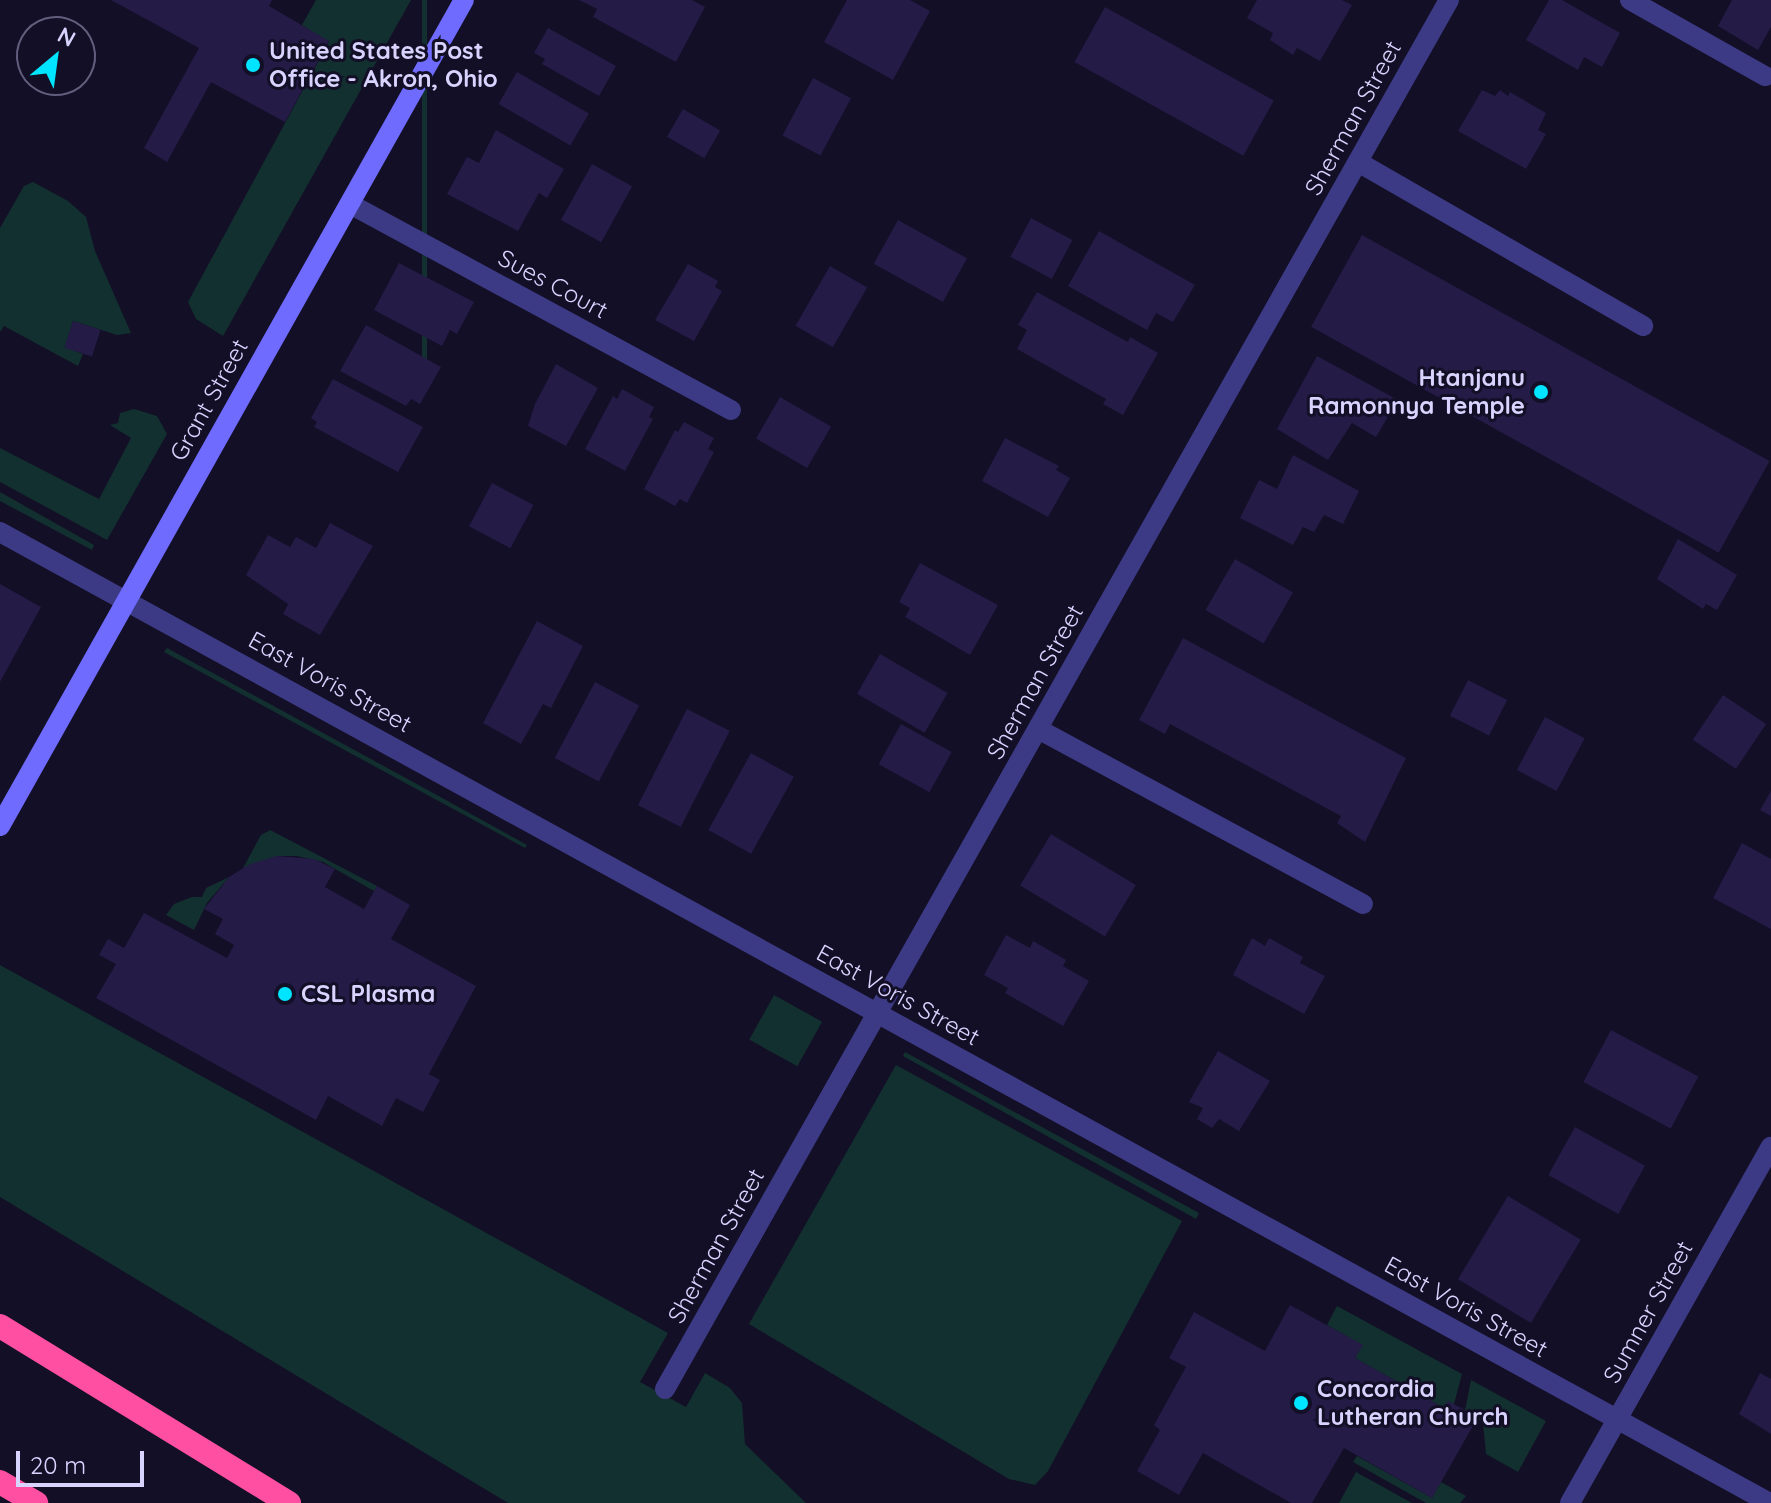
<!DOCTYPE html>
<html>
<head>
<meta charset="utf-8">
<style>
	body { margin:0 }
	#map { position:relative; width:1771px; height:1503px; overflow:hidden; background:#130f26; font-family:Quicksand,sans-serif }
	div>[style] { position:absolute }
	[style*='--x'] { left:calc(var(--x)*1px); top:calc(var(--y)*1px); width:calc(var(--w)*1px); rotate:calc(var(--a)*1deg) }
	.green>* { inset:0; background:#12302f; transform-origin:0 0 }
	.building>* { inset:0; background:#241b47; transform-origin:0 0 }
	.service>* { height:20px; margin:-10px; padding:0 10px; transform-origin:10px; border-radius:10px; background:#3d3a85 }
	.minor>* { height:20px; margin:-10px; padding:0 10px; transform-origin:10px; border-radius:10px; background:#3d3a85 }
	.tertiary>* { height:20px; margin:-10px; padding:0 10px; transform-origin:10px; border-radius:10px; background:#3d3a85 }
	.secondary>* { height:20px; margin:-10px; padding:0 10px; transform-origin:10px; border-radius:10px; background:#6f6bff }
	.motorway>* { height:24px; margin:-12px; padding:0 12px; transform-origin:12px; border-radius:12px; background:#ff4fa3 }
	.dots>* { width:22px; height:22px; translate:-50% -50%; box-sizing:border-box; border:4px solid #130f26; border-radius:50% }
	span { translate:-50% -50%; white-space:nowrap; text-align:center; line-height:1.15; -webkit-text-stroke:6px #130f26; paint-order:stroke }
	.poi-label { font-size:24px; color:#d9d4ff; font-weight:700 }
	.left { translate:0 -50%; text-align:left }
	.right { translate:-100% -50%; text-align:right }
	.street-label { font-size:24px; color:#d9d4ff }
	.north { position:absolute; left:16px; top:16px; width:80px; height:80px; box-sizing:border-box; background:#130f26; border:2px solid #625e7d; border-radius:50%; rotate:29deg; font-size:22px; font-weight:700; line-height:32px; text-align:center; color:#d9d4ff }
	.north::after { content:''; display:block; margin:auto; width:28px; height:36px; background:#00e5ff; clip-path:polygon(50% 0,100% 100%,50% 72%,0 100%) }
	.scale { position:absolute; left:16px; top:1451px; width:128px; height:36px; box-sizing:border-box; border:4px solid #d9d4ff; border-top:0; padding-left:10px; font-size:24px; line-height:28px; white-space:nowrap; color:#d9d4ff; -webkit-text-stroke:6px #130f26; paint-order:stroke }
</style>
</head>
<body>
<div id="map">
	<div class="green">
		<i style="clip-path:polygon(316px 0,411px 0,223px 336px,196px 319px,188px 302px,329px 42px,302px 25px)"></i>
		<i style="left:422px;top:0;width:5px;height:391px"></i>
		<i style="clip-path:polygon(33px 182px,68px 201px,86px 217px,95px 251px,131px 333px,117px 335px,73px 321px,65px 347px,83px 354px,78px 366px,4px 326px,0 332px,0 228px,24px 186px)"></i>
		<i style="clip-path:polygon(134px 409px,157px 416px,167px 434px,107px 540px,0 482px,0 448px,99px 499px,131px 438px,110px 425px,118px 423px,120px 413px)"></i>
		<i style="clip-path:polygon(0 492px,94px 545px,92px 550px,0 501px)"></i>
		<i style="clip-path:polygon(167px 648px,415px 783px,527px 845px,525px 848px,164px 652px)"></i>
		<i style="clip-path:polygon(270px 830px,274px 832px,377px 886px,374px 891px,323px 862px,297px 856px,277px 856px,243px 868px,261px 835px)"></i>
		<i style="clip-path:polygon(229px 877px,207px 903px,194px 930px,166px 915px,174px 904px,192px 897px,202px 897px,206px 888px)"></i>
		<i style="clip-path:polygon(0 965px,668px 1333px,640px 1382px,686px 1407px,705px 1373px,730px 1388px,742px 1403px,745px 1444px,806px 1503px,508px 1503px,0 1197px)"></i>
		<i style="left:774px;top:995px;width:55px;height:51px;rotate:29deg"></i>
		<i style="clip-path:polygon(905px 1052px,1199px 1213px,1196px 1219px,903px 1056px)"></i>
		<i style="clip-path:polygon(896px 1065px,1182px 1221px,1048px 1471px,1035px 1485px,1009px 1479px,749px 1324px)"></i>
		<i style="clip-path:polygon(1337px 1306px,1462px 1374px,1454px 1404px,1444px 1408px,1355px 1358px,1362px 1345px,1327px 1325px)"></i>
		<i style="clip-path:polygon(1471px 1380px,1546px 1421px,1518px 1472px,1486px 1454px,1483px 1423px,1465px 1410px)"></i>
		<i style="clip-path:polygon(1357px 1456px,1432px 1498px,1441px 1482px,1466px 1496px,1460px 1503px,1426px 1503px,1353px 1462px)"></i>
		<i style="clip-path:polygon(1356px 1472px,1412px 1503px,1339px 1503px)"></i>
	</div>
	<div class="building">
		<i style="clip-path:polygon(111px 0,272px 0,269px 6px,329px 41px,285px 122px,211px 82px,167px 162px,144px 148px,199px 48px)"></i>
		<i style="clip-path:polygon(579px 0,692px 0,705px 7px,676px 62px,593px 17px,597px 9px)"></i>
		<i style="clip-path:polygon(847px 0,910px 0,930px 11px,893px 80px,824px 42px)"></i>
		<i style="clip-path:polygon(1257px 0,1342px 0,1352px 5px,1320px 61px,1297px 48px,1293px 55px,1270px 40px,1273px 33px,1247px 18px)"></i>
		<i style="clip-path:polygon(1549px 0,1562px 0,1620px 33px,1602px 67px,1584px 57px,1578px 70px,1526px 40px)"></i>
		<i style="clip-path:polygon(1732px 0,1771px 0,1771px 27px,1758px 50px,1718px 26px)"></i>
		<i style="left:1105px;top:7px;width:193px;height:63px;rotate:29deg"></i>
		<i style="clip-path:polygon(548px 28px,616px 66px,599px 96px,542px 64px,545px 59px,534px 53px)"></i>
		<i style="left:517px;top:72px;width:83px;height:37px;rotate:30deg"></i>
		<i style="left:813px;top:78px;width:43px;height:65px;rotate:28deg"></i>
		<i style="clip-path:polygon(1482px 90px,1495px 96px,1500px 90px,1508px 96px,1510px 92px,1546px 113px,1538px 130px,1546px 134px,1526px 169px,1458px 131px)"></i>
		<i style="left:683px;top:109px;width:43px;height:32px;rotate:30deg"></i>
		<i style="clip-path:polygon(496px 130px,564px 169px,547px 198px,539px 193px,518px 231px,447px 194px,467px 157px,479px 163px)"></i>
		<i style="left:592px;top:164px;width:46px;height:64px;rotate:29deg"></i>
		<i style="left:1031px;top:218px;width:47px;height:44px;rotate:28deg"></i>
		<i style="left:898px;top:220px;width:79px;height:50px;rotate:29deg"></i>
		<i style="clip-path:polygon(1099px 231px,1195px 285px,1173px 322px,1156px 313px,1147px 330px,1068px 286px)"></i>
		<i style="left:1362px;top:235px;width:466px;height:105px;rotate:29deg"></i>
		<i style="clip-path:polygon(399px 263px,474px 302px,457px 334px,450px 330px,442px 346px,374px 310px)"></i>
		<i style="clip-path:polygon(688px 264px,718px 281px,715px 287px,722px 291px,694px 341px,655px 320px)"></i>
		<i style="left:830px;top:266px;width:43px;height:69px;rotate:30deg"></i>
		<i style="clip-path:polygon(1037px 292px,1128px 342px,1130px 337px,1158px 353px,1123px 415px,1103px 404px,1106px 399px,1017px 349px,1027px 330px,1018px 325px)"></i>
		<i style="left:73px;top:321px;width:29px;height:28px;rotate:18deg"></i>
		<i style="clip-path:polygon(366px 325px,441px 367px,420px 404px,411px 399px,406px 406px,340px 371px)"></i>
		<i style="clip-path:polygon(1317px 356px,1398px 400px,1376px 437px,1352px 423px,1328px 460px,1277px 429px)"></i>
		<i style="clip-path:polygon(556px 364px,598px 388px,566px 446px,528px 426px,535px 404px)"></i>
		<i style="clip-path:polygon(333px 379px,423px 427px,398px 472px,314px 427px,317px 422px,311px 418px)"></i>
		<i style="clip-path:polygon(622px 389px,654px 407px,649px 417px,653px 419px,625px 471px,585px 449px,613px 396px,617px 399px)"></i>
		<i style="left:780px;top:397px;width:59px;height:48px;rotate:30deg"></i>
		<i style="clip-path:polygon(684px 422px,714px 438px,708px 449px,714px 452px,687px 503px,680px 499px,675px 506px,644px 489px,675px 430px,678px 432px)"></i>
		<i style="clip-path:polygon(1005px 438px,1059px 466px,1056px 470px,1070px 478px,1048px 517px,982px 481px)"></i>
		<i style="clip-path:polygon(1293px 455px,1359px 491px,1343px 524px,1324px 515px,1314px 532px,1303px 527px,1293px 545px,1240px 518px,1259px 480px,1277px 489px)"></i>
		<i style="left:492px;top:483px;width:47px;height:49px;rotate:28deg"></i>
		<i style="clip-path:polygon(330px 523px,373px 546px,320px 635px,283px 614px,288px 604px,246px 575px,268px 535px,290px 547px,296px 537px,316px 548px)"></i>
		<i style="clip-path:polygon(1678px 539px,1737px 575px,1717px 610px,1706px 604px,1703px 609px,1657px 579px)"></i>
		<i style="left:1235px;top:559px;width:67px;height:59px;rotate:30deg"></i>
		<i style="clip-path:polygon(920px 563px,998px 605px,970px 655px,905px 617px,910px 608px,899px 602px)"></i>
		<i style="clip-path:polygon(0 584px,41px 607px,0 682px)"></i>
		<i style="clip-path:polygon(537px 621px,583px 646px,551px 708px,543px 704px,521px 744px,483px 723px)"></i>
		<i style="clip-path:polygon(1183px 638px,1406px 758px,1365px 842px,1337px 823px,1341px 816px,1170px 724px,1165px 734px,1139px 720px)"></i>
		<i style="left:880px;top:654px;width:78px;height:46px;rotate:30deg"></i>
		<i style="left:1468px;top:680px;width:44px;height:40px;rotate:27deg"></i>
		<i style="left:595px;top:682px;width:50px;height:86px;rotate:28deg"></i>
		<i style="left:1723px;top:695px;width:52px;height:54px;rotate:34deg"></i>
		<i style="left:687px;top:709px;width:48px;height:108px;rotate:27deg"></i>
		<i style="left:1545px;top:717px;width:45px;height:60px;rotate:28deg"></i>
		<i style="left:901px;top:724px;width:58px;height:46px;rotate:29deg"></i>
		<i style="left:751px;top:753px;width:49px;height:88px;rotate:29deg"></i>
		<i style="clip-path:polygon(1771px 791px,1771px 816px,1760px 810px)"></i>
		<i style="left:1051px;top:834px;width:99px;height:60px;rotate:31deg"></i>
		<i style="clip-path:polygon(1742px 843px,1771px 859px,1771px 929px,1713px 898px)"></i>
		<i style="clip-path:polygon(277px 856px,314px 859px,335px 869px,325px 887px,364px 909px,377px 886px,410px 905px,391px 939px,476px 986px,429px 1074px,440px 1080px,423px 1112px,396px 1098px,382px 1126px,328px 1096px,316px 1120px,96px 998px,116px 964px,99px 955px,108px 939px,124px 948px,144px 913px,227px 958px,234px 945px,215px 934px,223px 919px,204px 909px,229px 877px,250px 864px)"></i>
		<i style="clip-path:polygon(1006px 935px,1030px 948px,1033px 941px,1066px 960px,1063px 966px,1089px 981px,1063px 1026px,1005px 993px,1008px 988px,984px 975px)"></i>
		<i style="clip-path:polygon(1252px 938px,1265px 946px,1269px 938px,1303px 957px,1300px 963px,1325px 976px,1304px 1014px,1233px 975px)"></i>
		<i style="left:1611px;top:1030px;width:99px;height:59px;rotate:28deg"></i>
		<i style="clip-path:polygon(1218px 1051px,1270px 1081px,1239px 1131px,1219px 1119px,1212px 1128px,1197px 1119px,1203px 1108px,1189px 1102px)"></i>
		<i style="left:1575px;top:1127px;width:80px;height:55px;rotate:29deg"></i>
		<i style="left:1508px;top:1196px;width:85px;height:97px;rotate:31deg"></i>
		<i style="clip-path:polygon(1290px 1305px,1363px 1345px,1355px 1358px,1444px 1408px,1448px 1401px,1469px 1412px,1465px 1419px,1474px 1424px,1432px 1498px,1344px 1448px,1312px 1503px,1291px 1503px,1203px 1453px,1179px 1495px,1137px 1471px,1160px 1430px,1154px 1425px,1186px 1367px,1169px 1358px,1194px 1312px,1265px 1351px)"></i>
		<i style="clip-path:polygon(1760px 1373px,1771px 1379px,1771px 1434px,1739px 1414px)"></i>
	</div>
	<div class="service">
		<i style="--x:1358;--y:162;--w:329;--a:29.9"></i>
		<i style="--x:1038;--y:729;--w:369;--a:28.3"></i>
	</div>
	<div class="minor">
		<i style="--x:1630;--y:0;--w:155;--a:29.4"></i>
		<i style="--x:350;--y:204;--w:433;--a:28.4"></i>
		<i style="--x:665;--y:1389;--w:1595;--a:-60.56"></i>
		<i style="--x:1570;--y:1503;--w:409;--a:-60.6"></i>
	</div>
	<div class="tertiary">
		<i style="--x:0;--y:532;--w:2019;--a:28.75"></i>
	</div>
	<div class="secondary">
		<i style="--x:0;--y:826;--w:947;--a:-60.68"></i>
	</div>
	<div class="motorway">
		<i style="--x:0;--y:1326;--w:339;--a:31.5"></i>
		<i style="--x:0;--y:1482;--w:42;--a:30.3"></i>
	</div>
	<div class="dots">
		<i style="left:253px;top:65px;background:#00e5ff"></i>
		<i style="left:1541px;top:392px;background:#00e5ff"></i>
		<i style="left:285px;top:994px;background:#00e5ff"></i>
		<i style="left:1301px;top:1403px;background:#00e5ff"></i>
	</div>
	<div class="poi-label">
		<span class="left" style="left:269px;top:65px">United States Post<br>Office - Akron, Ohio</span>
		<span class="right" style="left:1525px;top:392px">Htanjanu<br>Ramonnya Temple</span>
		<span class="left" style="left:301px;top:994px">CSL Plasma</span>
		<span class="left" style="left:1317px;top:1403px">Concordia<br>Lutheran Church</span>
	</div>
	<div class="street-label">
		<span style="left:1353px;top:118px;rotate:-61deg">Sherman Street</span>
		<span style="left:553px;top:284px;rotate:28deg">Sues Court</span>
		<span style="left:209px;top:400px;rotate:-61deg">Grant Street</span>
		<span style="left:330px;top:682px;rotate:29deg">East Voris Street</span>
		<span style="left:1035px;top:682px;rotate:-61deg">Sherman Street</span>
		<span style="left:898px;top:995px;rotate:29deg">East Voris Street</span>
		<span style="left:716px;top:1246px;rotate:-61deg">Sherman Street</span>
		<span style="left:1466px;top:1307px;rotate:29deg">East Voris Street</span>
		<span style="left:1648px;top:1312px;rotate:-61deg">Sumner Street</span>
	</div>
	<div class="north">N</div>
	<div class="scale">20 m</div>
</div>
</body>
</html>
